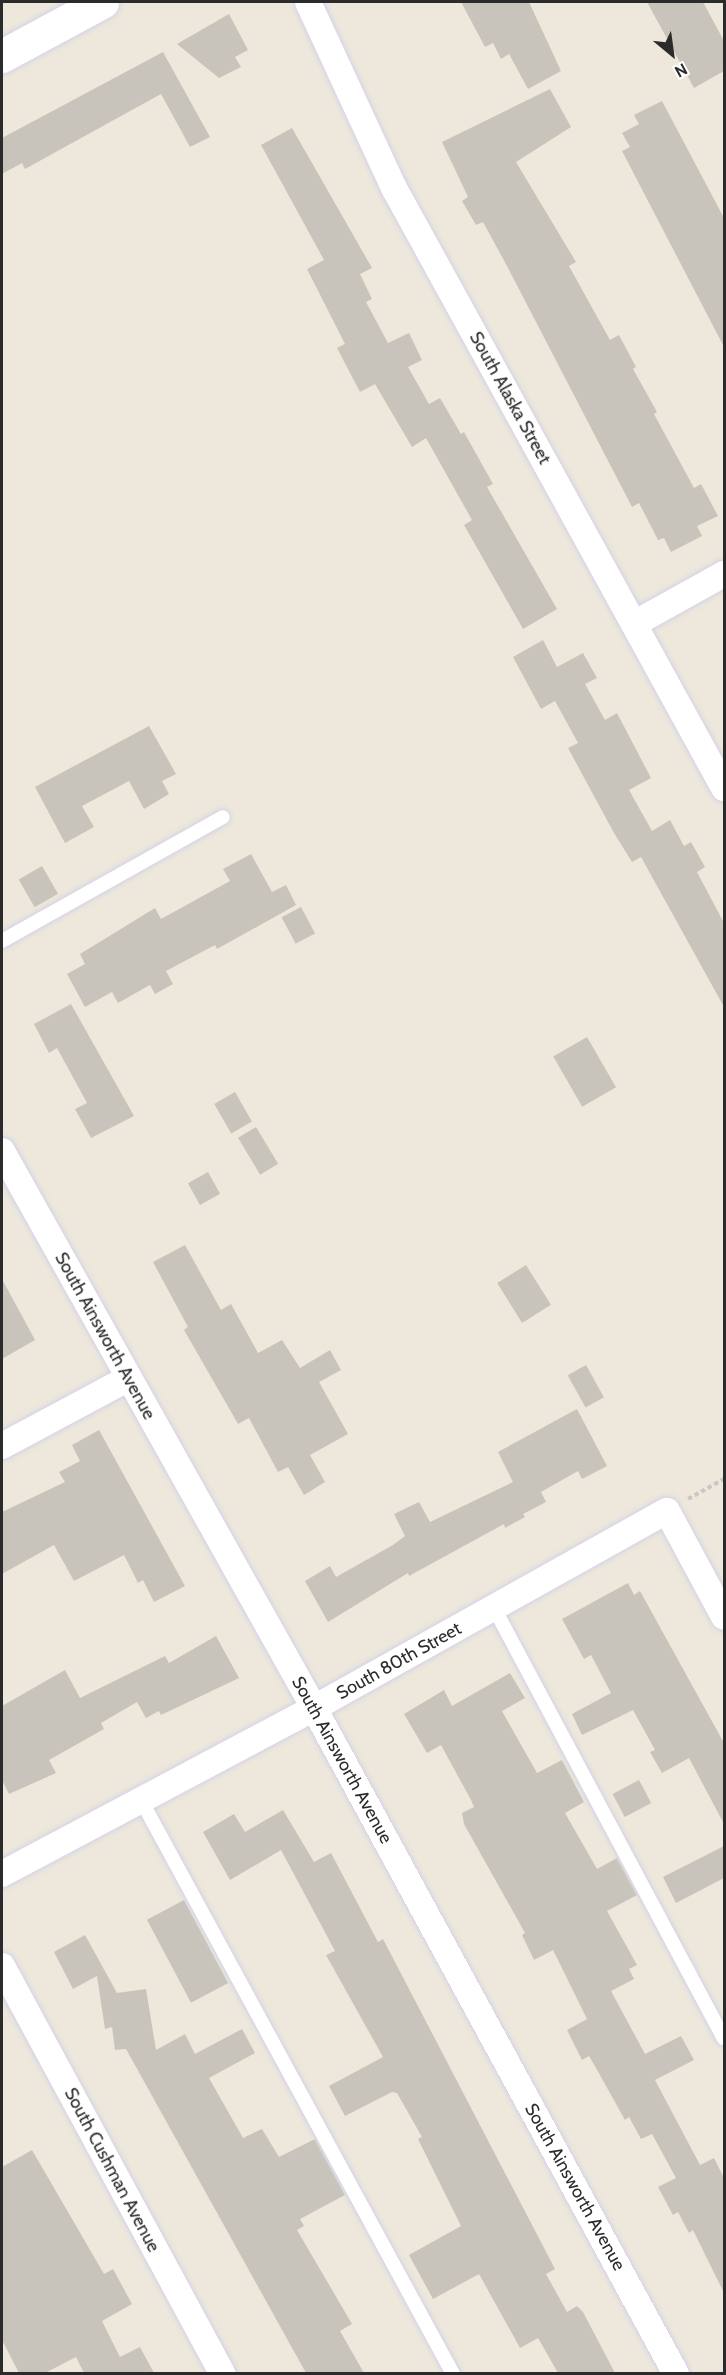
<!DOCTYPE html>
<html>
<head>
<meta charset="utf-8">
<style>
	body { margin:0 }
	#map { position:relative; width:726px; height:2375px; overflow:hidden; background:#eee7dc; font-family:Cabin,sans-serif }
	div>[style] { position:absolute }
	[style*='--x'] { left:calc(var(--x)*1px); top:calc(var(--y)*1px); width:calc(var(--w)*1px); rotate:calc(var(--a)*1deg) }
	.building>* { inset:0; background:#c9c4bb; transform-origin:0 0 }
	.path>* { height:4px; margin-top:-2px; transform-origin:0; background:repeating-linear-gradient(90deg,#c8c8c8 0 4.5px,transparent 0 7.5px) }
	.roads { filter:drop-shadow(0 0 2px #d1d3e5) drop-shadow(0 0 2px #d1d3e5) }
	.service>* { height:14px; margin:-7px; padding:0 7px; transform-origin:7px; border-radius:7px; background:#fff }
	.minor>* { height:26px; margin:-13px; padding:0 13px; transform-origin:13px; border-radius:13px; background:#fff }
	.secondary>* { height:33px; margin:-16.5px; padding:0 16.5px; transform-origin:16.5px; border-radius:16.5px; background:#fff }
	span { translate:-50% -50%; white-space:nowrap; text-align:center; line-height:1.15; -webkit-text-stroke:4.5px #fff; paint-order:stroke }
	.street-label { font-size:18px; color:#2b2b2b }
	.frame { position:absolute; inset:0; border:3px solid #2b2b2b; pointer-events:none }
	.north { position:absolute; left:642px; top:24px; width:60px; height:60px; -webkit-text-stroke:4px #fff; paint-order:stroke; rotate:151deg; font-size:16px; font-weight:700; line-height:24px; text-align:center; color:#2b2b2b }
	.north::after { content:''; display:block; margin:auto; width:21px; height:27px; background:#2b2b2b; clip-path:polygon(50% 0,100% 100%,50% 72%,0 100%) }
</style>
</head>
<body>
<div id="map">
	<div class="building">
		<i style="clip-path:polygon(461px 2px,529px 2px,561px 71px,528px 89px,509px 54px,501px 59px,493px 43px,485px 47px)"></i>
		<i style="clip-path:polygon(647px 2px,703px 2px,724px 41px,724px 71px,694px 88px)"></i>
		<i style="clip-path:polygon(229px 14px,248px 50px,235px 57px,241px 67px,219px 78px,177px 44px)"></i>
		<i style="clip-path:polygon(163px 52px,210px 137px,190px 147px,161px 94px,25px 169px,22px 163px,2px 174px,2px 138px)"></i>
		<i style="clip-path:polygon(550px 89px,571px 127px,516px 162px,576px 262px,569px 266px,610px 340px,619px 335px,636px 367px,633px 369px,657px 412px,654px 414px,694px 488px,701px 484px,718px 516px,697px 526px,702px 536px,671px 552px,664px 538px,658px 540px,639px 503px,632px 507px,507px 266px,483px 222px,476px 225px,462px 201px,468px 197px,442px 142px)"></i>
		<i style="clip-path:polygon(662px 101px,724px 218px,724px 347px,622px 151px,630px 147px,622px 133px,639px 124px,634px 115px)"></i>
		<i style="clip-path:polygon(292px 128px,372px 268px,360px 274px,372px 299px,366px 302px,388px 343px,409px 333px,422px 360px,408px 367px,429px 404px,440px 398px,461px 434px,464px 432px,493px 484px,487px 487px,557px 609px,523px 629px,464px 525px,472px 520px,426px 438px,412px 447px,375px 384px,360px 392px,337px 348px,345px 344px,307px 269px,324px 260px,261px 145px)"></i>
		<i style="clip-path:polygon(543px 640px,557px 667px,583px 653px,597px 678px,585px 684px,605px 720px,617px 713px,651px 778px,629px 790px,652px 831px,670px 820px,684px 846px,691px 842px,705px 867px,697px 872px,724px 923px,724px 1007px,641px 857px,632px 862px,614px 833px,568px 748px,578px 743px,555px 701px,541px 709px,513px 657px)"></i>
		<i style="clip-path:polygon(149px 726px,176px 774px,162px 781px,169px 794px,144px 809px,129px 781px,82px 806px,94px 827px,65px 843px,35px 787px)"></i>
		<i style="clip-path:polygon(251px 854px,272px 892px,286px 885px,296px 905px,217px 949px,215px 945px,166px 971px,173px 984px,155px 994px,150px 985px,118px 1003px,112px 992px,85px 1007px,67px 974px,85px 964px,80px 954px,155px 908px,161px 919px,230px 881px,223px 869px)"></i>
		<i style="left:42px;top:866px;width:32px;height:27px;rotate:60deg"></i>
		<i style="left:301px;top:907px;width:30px;height:22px;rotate:62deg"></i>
		<i style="clip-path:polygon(71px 1004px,134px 1116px,91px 1138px,75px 1109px,87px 1103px,57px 1048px,49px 1053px,34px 1024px)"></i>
		<i style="left:587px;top:1037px;width:58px;height:39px;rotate:60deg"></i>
		<i style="left:235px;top:1092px;width:34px;height:24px;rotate:60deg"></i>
		<i style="left:256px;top:1127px;width:43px;height:21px;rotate:59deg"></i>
		<i style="left:208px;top:1172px;width:25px;height:23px;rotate:61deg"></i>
		<i style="clip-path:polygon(185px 1245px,221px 1310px,231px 1304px,258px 1353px,282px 1340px,300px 1368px,330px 1350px,341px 1370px,319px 1382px,348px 1434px,310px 1455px,325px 1482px,304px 1495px,288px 1467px,278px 1472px,249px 1418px,238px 1424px,184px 1330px,188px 1327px,153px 1262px)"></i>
		<i style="left:526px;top:1265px;width:47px;height:34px;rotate:58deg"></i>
		<i style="clip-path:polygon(2px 1279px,35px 1340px,2px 1359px)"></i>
		<i style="left:586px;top:1365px;width:37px;height:21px;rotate:61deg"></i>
		<i style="clip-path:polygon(577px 1409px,607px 1466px,582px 1479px,578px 1471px,541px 1492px,546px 1502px,523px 1514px,525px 1517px,505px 1528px,504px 1524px,409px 1576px,408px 1573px,328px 1622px,305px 1581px,330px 1566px,336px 1577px,393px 1545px,405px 1536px,394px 1514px,419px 1502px,430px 1522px,513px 1482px,498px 1452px)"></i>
		<i style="clip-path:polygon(99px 1430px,185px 1586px,154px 1602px,143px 1580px,138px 1583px,124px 1555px,74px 1581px,54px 1545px,2px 1574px,2px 1512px,65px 1482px,59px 1472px,80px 1461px,72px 1445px)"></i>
		<i style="clip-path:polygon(628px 1583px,634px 1595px,640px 1591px,724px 1743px,724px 1824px,689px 1758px,662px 1773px,650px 1752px,655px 1750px,633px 1710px,582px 1735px,572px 1714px,611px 1693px,591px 1655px,584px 1659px,562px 1619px)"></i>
		<i style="clip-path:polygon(216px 1636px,239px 1678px,161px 1715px,159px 1711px,146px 1718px,137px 1702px,101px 1723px,104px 1729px,49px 1760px,56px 1773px,9px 1794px,2px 1780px,2px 1706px,65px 1670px,80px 1698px,165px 1656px,169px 1663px)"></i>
		<i style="clip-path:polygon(510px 1673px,525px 1698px,502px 1711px,537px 1773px,562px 1760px,584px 1802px,565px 1813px,597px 1869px,617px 1858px,637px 1895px,607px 1911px,637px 1965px,629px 1969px,634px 1979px,611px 1991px,645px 2054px,681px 2036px,694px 2060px,655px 2080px,700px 2165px,714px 2158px,724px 2178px,724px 2293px,693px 2230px,689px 2233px,678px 2212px,673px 2215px,658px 2187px,676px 2178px,652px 2134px,641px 2139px,629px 2117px,625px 2120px,596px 2068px,589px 2056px,582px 2060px,567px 2030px,587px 2019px,553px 1950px,534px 1960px,522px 1935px,525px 1933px,464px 1824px,462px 1813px,474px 1807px,471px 1800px,441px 1745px,427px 1753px,404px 1714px,444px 1690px,452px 1706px)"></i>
		<i style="left:639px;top:1780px;width:26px;height:30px;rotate:62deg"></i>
		<i style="clip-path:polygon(283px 1810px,314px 1862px,331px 1853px,378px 1942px,383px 1939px,555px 2269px,546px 2274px,567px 2312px,577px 2306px,583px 2312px,615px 2373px,558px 2373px,538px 2338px,520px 2348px,479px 2274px,433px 2299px,409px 2255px,461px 2226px,418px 2139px,422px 2137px,397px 2093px,392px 2092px,345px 2116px,329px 2086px,383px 2057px,326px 1955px,335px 1951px,281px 1850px,230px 1880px,203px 1832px,234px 1814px,245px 1832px)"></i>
		<i style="clip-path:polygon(724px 1846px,724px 1878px,676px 1903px,663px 1877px)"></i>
		<i style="left:184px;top:1900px;width:94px;height:42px;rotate:62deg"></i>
		<i style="clip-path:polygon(85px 1935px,117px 1993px,146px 1989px,156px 2050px,185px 2034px,195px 2054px,242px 2029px,255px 2053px,209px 2078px,243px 2138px,262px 2129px,279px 2157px,315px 2139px,345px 2195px,300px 2219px,304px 2226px,297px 2230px,352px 2324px,340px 2331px,364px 2373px,306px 2373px,126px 2049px,115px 2050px,112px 2027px,105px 2029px,97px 1976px,73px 1989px,54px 1952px)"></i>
		<i style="clip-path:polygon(32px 2150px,104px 2274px,113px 2269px,132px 2304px,102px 2321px,120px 2357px,140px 2347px,154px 2373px,84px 2373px,76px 2357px,45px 2373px,19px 2373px,2px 2340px,2px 2167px)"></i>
	</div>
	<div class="path">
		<i style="--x:688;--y:1499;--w:41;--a:-29.1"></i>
	</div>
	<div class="roads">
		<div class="service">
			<i style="--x:2;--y:941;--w:253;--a:-29.3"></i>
			<i style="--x:494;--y:1608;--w:488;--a:61.9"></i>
			<i style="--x:141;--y:1800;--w:653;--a:61.47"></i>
		</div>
		<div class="minor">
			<i style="--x:308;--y:2;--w:205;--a:65.2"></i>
			<i style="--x:394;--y:188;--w:685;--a:61.19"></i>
			<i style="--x:634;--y:624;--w:103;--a:-29.1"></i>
			<i style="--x:2;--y:1151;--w:638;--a:60.74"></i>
			<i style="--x:314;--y:1708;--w:758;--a:61.47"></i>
			<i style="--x:2;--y:1446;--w:144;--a:-28.2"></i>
			<i style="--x:2;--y:1874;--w:353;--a:-28"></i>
			<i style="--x:314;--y:1708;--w:404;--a:-29.2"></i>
			<i style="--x:667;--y:1511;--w:120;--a:61.7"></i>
			<i style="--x:2;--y:1966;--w:464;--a:61.6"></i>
		</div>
		<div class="secondary">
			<i style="--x:2;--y:56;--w:114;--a:-28.4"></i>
		</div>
	</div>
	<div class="street-label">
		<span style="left:510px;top:398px;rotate:61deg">South Alaska Street</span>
		<span style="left:105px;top:1336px;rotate:61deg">South Ainsworth Avenue</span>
		<span style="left:399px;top:1661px;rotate:-29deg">South 80th Street</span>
		<span style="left:342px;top:1760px;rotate:61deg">South Ainsworth Avenue</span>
		<span style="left:112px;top:2170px;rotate:62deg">South Cushman Avenue</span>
		<span style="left:575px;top:2187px;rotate:61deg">South Ainsworth Avenue</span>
	</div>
	<div class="frame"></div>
	<div class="north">N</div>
</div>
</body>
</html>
